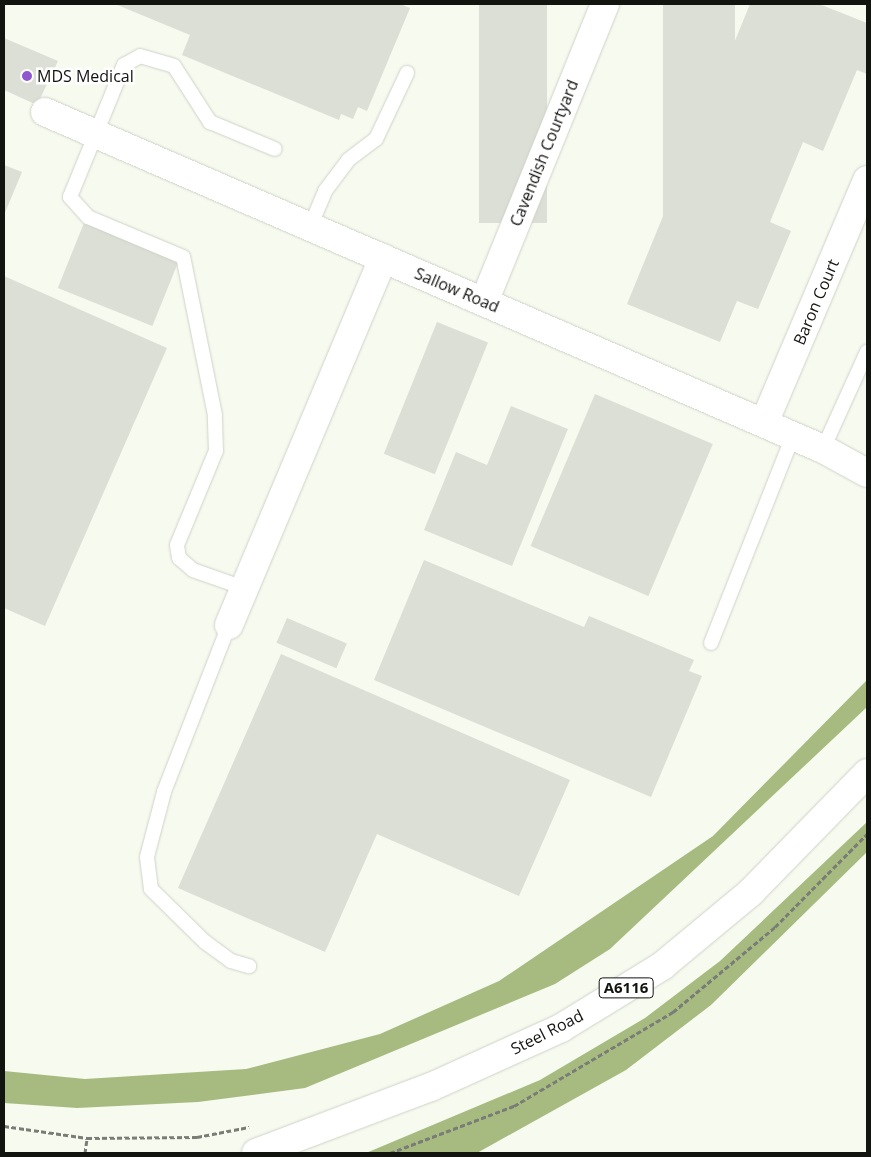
<!DOCTYPE html>
<html>
<head>
<meta charset="utf-8">
<style>
	body { margin:0 }
	#map { position:relative; width:871px; height:1157px; overflow:hidden; background:#f6faef; font-family:"Open Sans",sans-serif }
	div>[style] { position:absolute }
	[style*='--x'] { left:calc(var(--x)*1px); top:calc(var(--y)*1px); width:calc(var(--w)*1px); rotate:calc(var(--a)*1deg) }
	.forest>* { inset:0; background:#a7ba80 }
	.building>* { inset:0; background:#dbdfd5; transform-origin:0 0 }
	.path>* { height:3px; margin-top:-1.5px; transform-origin:0; background:repeating-linear-gradient(90deg,#7a7d76 0 5px,transparent 0 7.5px) }
	.roads { filter:drop-shadow(0 0 1px #ced2c8) drop-shadow(0 0 1px #ced2c8) }
	.lane>* { height:14px; margin:-7px; padding:0 7px; transform-origin:7px; border-radius:7px; background:#fff }
	.street>* { height:28px; margin:-14px; padding:0 14px; transform-origin:14px; border-radius:14px; background:#fff }
	.primary>* { height:28px; margin:-14px; padding:0 14px; transform-origin:14px; border-radius:14px; background:#fff }
	.dots>* { width:14px; height:14px; translate:-50% -50%; box-sizing:border-box; border:2px solid #fff; border-radius:50% }
	span { translate:-50% -50%; white-space:nowrap; text-align:center; line-height:1.15; -webkit-text-stroke:5px #fff; paint-order:stroke }
	.shield-label span { padding:1px 4px; background:#fff; border:1px solid; border-radius:4px; -webkit-text-stroke-width:0 }
	.shield-label { font-size:15px; color:#121410; font-weight:700 }
	.poi-label { font-size:16px; color:#121410 }
	.left { translate:0 -50%; text-align:left }
	.street-label { font-size:16px; color:#121410 }
	.frame { position:absolute; inset:0; border:5px solid #121410; pointer-events:none }
</style>
</head>
<body>
<div id="map">
	<div class="forest">
		<i style="clip-path:polygon(867px 680px,867px 707px,610px 949px,555px 984px,305px 1088px,198px 1102px,77px 1108px,4px 1103px,4px 1071px,85px 1079px,246px 1069px,380px 1034px,499px 981px,713px 836px)"></i>
		<i style="clip-path:polygon(867px 822px,867px 852px,711px 1005px,626px 1070px,477px 1153px,366px 1153px,540px 1080px,645px 1018px,720px 961px)"></i>
	</div>
	<div class="building">
		<i style="clip-path:polygon(115px 4px,400px 4px,410px 8px,367px 111px,358px 107px,353px 119px,341px 114px,339px 120px,182px 55px,190px 35px)"></i>
		<i style="left:479px;top:4px;width:68px;height:219px"></i>
		<i style="left:663px;top:4px;width:72px;height:290px"></i>
		<i style="clip-path:polygon(750px 4px,819px 4px,867px 23px,867px 74px,857px 70px,823px 151px,803px 142px,770px 222px,791px 231px,758px 309px,737px 301px,720px 342px,627px 304px)"></i>
		<i style="clip-path:polygon(4px 38px,58px 61px,37px 105px,4px 90px)"></i>
		<i style="clip-path:polygon(4px 165px,22px 172px,4px 215px)"></i>
		<i style="left:84px;top:223px;width:102px;height:70px;rotate:22deg"></i>
		<i style="clip-path:polygon(4px 276px,167px 348px,45px 626px,4px 608px)"></i>
		<i style="left:437px;top:322px;width:55px;height:142px;rotate:22deg"></i>
		<i style="left:595px;top:394px;width:128px;height:165px;rotate:23deg"></i>
		<i style="clip-path:polygon(511px 406px,568px 429px,512px 566px,424px 530px,456px 452px,487px 465px)"></i>
		<i style="clip-path:polygon(424px 560px,584px 627px,589px 616px,694px 660px,689px 671px,702px 676px,651px 797px,374px 680px)"></i>
		<i style="left:287px;top:618px;width:65px;height:27px;rotate:23deg"></i>
		<i style="clip-path:polygon(281px 654px,570px 780px,519px 896px,377px 834px,325px 952px,178px 888px)"></i>
	</div>
	<div class="path">
		<i style="--x:4;--y:1126;--w:84;--a:8.2"></i>
		<i style="--x:87;--y:1138;--w:110;--a:-0.5"></i>
		<i style="--x:197;--y:1137;--w:53;--a:-10.9"></i>
		<i style="--x:85;--y:1153;--w:15;--a:-82"></i>
		<i style="--x:390;--y:1153;--w:133;--a:-20.8"></i>
		<i style="--x:514;--y:1106;--w:185;--a:-30.6"></i>
		<i style="--x:673;--y:1012;--w:133;--a:-39.8"></i>
		<i style="--x:775;--y:927;--w:131;--a:-45.3"></i>
	</div>
	<div class="roads">
		<div class="lane">
			<i style="--x:310;--y:227;--w:39;--a:-67"></i>
			<i style="--x:325;--y:191;--w:39;--a:-53"></i>
			<i style="--x:348;--y:160;--w:35;--a:-37"></i>
			<i style="--x:376;--y:139;--w:73;--a:-64.8"></i>
			<i style="--x:823;--y:449;--w:107;--a:-65.6"></i>
			<i style="--x:244;--y:588;--w:54;--a:-160.6"></i>
			<i style="--x:193;--y:570;--w:18;--a:-139"></i>
			<i style="--x:179;--y:558;--w:13;--a:-99"></i>
			<i style="--x:177;--y:545;--w:102;--a:-67.5"></i>
			<i style="--x:216;--y:451;--w:36;--a:-92"></i>
			<i style="--x:215;--y:415;--w:161;--a:-101.4"></i>
			<i style="--x:183;--y:257;--w:103;--a:-157.2"></i>
			<i style="--x:88;--y:217;--w:27;--a:-132"></i>
			<i style="--x:70;--y:197;--w:143;--a:-67.8"></i>
			<i style="--x:124;--y:65;--w:18;--a:-29"></i>
			<i style="--x:140;--y:56;--w:35;--a:16"></i>
			<i style="--x:174;--y:66;--w:67;--a:57.3"></i>
			<i style="--x:210;--y:122;--w:70;--a:22.6"></i>
			<i style="--x:229;--y:625;--w:179;--a:111.3"></i>
			<i style="--x:164;--y:792;--w:67;--a:104.7"></i>
			<i style="--x:147;--y:857;--w:32;--a:83"></i>
			<i style="--x:151;--y:889;--w:76;--a:44.5"></i>
			<i style="--x:205;--y:942;--w:32;--a:36"></i>
			<i style="--x:231;--y:961;--w:19;--a:16"></i>
			<i style="--x:711;--y:643;--w:223;--a:-68.4"></i>
		</div>
		<div class="street">
			<i style="--x:45;--y:112;--w:848;--a:23.42"></i>
			<i style="--x:823;--y:449;--w:50;--a:28.6"></i>
			<i style="--x:484;--y:302;--w:322;--a:-67.9"></i>
			<i style="--x:764;--y:423;--w:264;--a:-67"></i>
			<i style="--x:229;--y:625;--w:398;--a:-67.2"></i>
		</div>
		<div class="primary">
			<i style="--x:256;--y:1153;--w:187;--a:-20.7"></i>
			<i style="--x:431;--y:1087;--w:143;--a:-24.4"></i>
			<i style="--x:561;--y:1028;--w:119;--a:-31.5"></i>
			<i style="--x:662;--y:966;--w:116;--a:-39.7"></i>
			<i style="--x:751;--y:892;--w:166;--a:-45.7"></i>
		</div>
	</div>
	<div class="dots">
		<i style="left:27px;top:76px;background:#9057ce"></i>
	</div>
	<div class="shield-label">
		<span style="left:626px;top:988px">A6116</span>
	</div>
	<div class="poi-label">
		<span class="left" style="left:37px;top:76px">MDS Medical</span>
	</div>
	<div class="street-label">
		<span style="left:544px;top:153px;rotate:-68deg">Cavendish Courtyard</span>
		<span style="left:457px;top:290px;rotate:23deg">Sallow Road</span>
		<span style="left:816px;top:302px;rotate:-67deg">Baron Court</span>
		<span style="left:547px;top:1032px;rotate:-27deg">Steel Road</span>
	</div>
	<div class="frame"></div>
</div>
</body>
</html>
